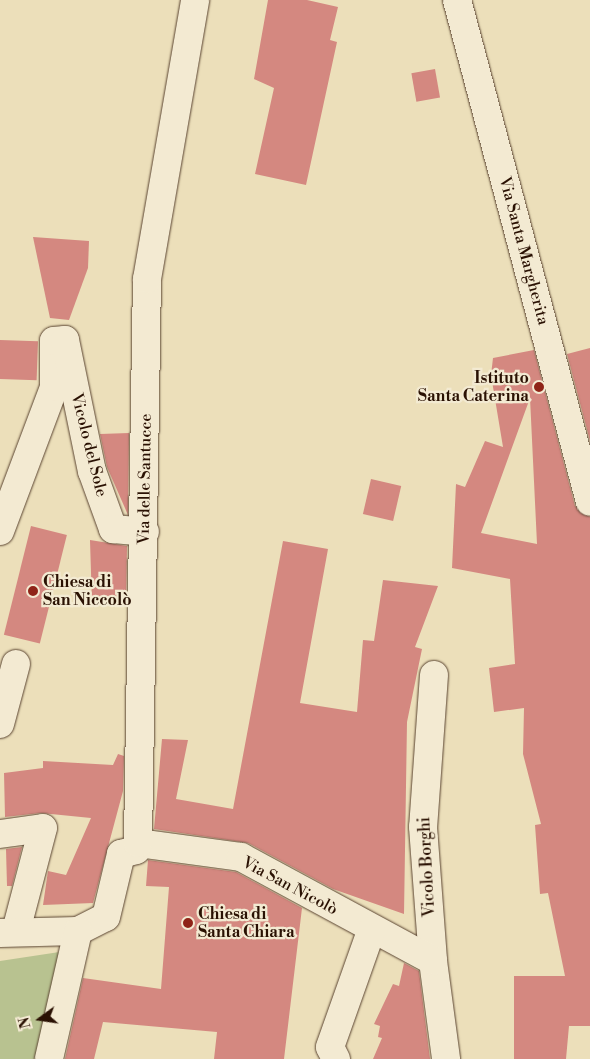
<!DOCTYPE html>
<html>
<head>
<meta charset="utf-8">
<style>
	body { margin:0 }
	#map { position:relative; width:590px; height:1059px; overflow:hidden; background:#ecdfba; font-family:"Libre Bodoni",serif }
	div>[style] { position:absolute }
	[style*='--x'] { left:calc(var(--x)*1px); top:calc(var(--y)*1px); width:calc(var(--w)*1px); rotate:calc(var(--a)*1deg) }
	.green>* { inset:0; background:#b8c290 }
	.building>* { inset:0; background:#d48880; transform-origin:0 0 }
	.roads { filter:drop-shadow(0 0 1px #5a4431) drop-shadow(0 0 1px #5a4431) }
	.minor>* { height:28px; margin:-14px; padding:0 14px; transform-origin:14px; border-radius:14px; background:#f3ead2 }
	.dots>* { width:14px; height:14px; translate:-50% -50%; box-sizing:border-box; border:2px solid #f3ead2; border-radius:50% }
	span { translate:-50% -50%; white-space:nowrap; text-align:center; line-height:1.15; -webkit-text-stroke:4.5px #f3ead2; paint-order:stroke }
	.street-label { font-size:16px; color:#2a1103 }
	.poi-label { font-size:16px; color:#2a1103; font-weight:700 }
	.right { translate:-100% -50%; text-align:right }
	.left { translate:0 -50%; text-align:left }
	.north { position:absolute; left:15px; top:994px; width:50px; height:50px; -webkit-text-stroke:4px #f3ead2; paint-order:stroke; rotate:256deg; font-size:14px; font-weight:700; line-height:20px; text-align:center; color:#2a1103 }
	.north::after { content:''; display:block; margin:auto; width:18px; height:22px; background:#2a1103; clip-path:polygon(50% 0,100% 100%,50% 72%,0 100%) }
</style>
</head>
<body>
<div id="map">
	<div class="green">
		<i style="clip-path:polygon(66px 951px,42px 1059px,0 1059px,0 961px)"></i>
	</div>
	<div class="building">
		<i style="clip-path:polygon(268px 0,307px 0,338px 7px,330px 40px,337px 42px,306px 185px,255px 174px,274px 88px,254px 79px)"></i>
		<i style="left:435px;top:69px;width:29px;height:24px;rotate:80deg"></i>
		<i style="clip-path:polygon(33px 237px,89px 241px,88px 268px,69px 320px,50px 318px)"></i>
		<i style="left:0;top:340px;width:38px;height:39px;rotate:2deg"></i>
		<i style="clip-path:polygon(590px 348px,590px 441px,567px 354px)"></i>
		<i style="clip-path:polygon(evenodd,534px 350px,575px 506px,590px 517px,590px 1026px,569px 1026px,566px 1059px,514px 1059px,514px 976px,565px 976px,548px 893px,540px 894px,535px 825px,541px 824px,523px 754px,524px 708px,494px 712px,489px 668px,515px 664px,510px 579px,452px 568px,456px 484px,465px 487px,485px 441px,503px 447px,491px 375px,493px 358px,534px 350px,530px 398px,537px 544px,481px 533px,530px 398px)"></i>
		<i style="clip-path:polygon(129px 433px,128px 515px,107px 467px,100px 434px)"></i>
		<i style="left:371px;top:479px;width:31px;height:36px;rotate:13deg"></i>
		<i style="left:31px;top:526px;width:37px;height:112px;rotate:14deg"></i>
		<i style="clip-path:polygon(90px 540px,127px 546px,126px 604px,92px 605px)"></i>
		<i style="clip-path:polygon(283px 541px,328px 549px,300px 703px,357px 712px,363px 640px,374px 641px,383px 580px,438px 586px,415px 647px,422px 649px,407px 722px,404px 914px,333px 889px,248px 843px,154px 829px,162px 739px,188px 740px,176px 799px,233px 809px)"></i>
		<i style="clip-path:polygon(118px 754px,124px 756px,123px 791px,93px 903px,43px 905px,48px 871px,66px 875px,91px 818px,41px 813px,5px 817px,4px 773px,43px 768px,43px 761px,113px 765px)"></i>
		<i style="clip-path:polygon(22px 847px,12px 886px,7px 886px,6px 849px)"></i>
		<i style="clip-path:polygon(148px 860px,236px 872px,302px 908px,284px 1059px,214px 1059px,217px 1032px,103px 1022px,94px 1059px,65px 1059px,83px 978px,161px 989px,169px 887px,146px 886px)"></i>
		<i style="clip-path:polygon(404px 963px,419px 971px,430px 1059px,373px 1059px,382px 1038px,378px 1037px,380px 1026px,374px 1024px,393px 984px,399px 986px)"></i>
	</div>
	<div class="roads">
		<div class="minor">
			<i style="--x:457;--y:0;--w:519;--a:75.16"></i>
			<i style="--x:0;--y:531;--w:154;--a:-69.4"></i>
			<i style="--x:54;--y:387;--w:46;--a:-90"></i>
			<i style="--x:54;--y:341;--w:11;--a:-5"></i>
			<i style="--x:65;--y:340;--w:134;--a:78.4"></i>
			<i style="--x:92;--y:471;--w:62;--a:70.1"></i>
			<i style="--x:113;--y:529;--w:32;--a:5"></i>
			<i style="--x:434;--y:675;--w:152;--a:94.1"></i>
			<i style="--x:423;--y:827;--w:134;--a:85.7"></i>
			<i style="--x:433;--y:961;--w:99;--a:82.4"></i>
			<i style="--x:0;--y:724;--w:62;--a:-75.1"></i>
			<i style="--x:0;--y:834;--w:43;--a:-7.9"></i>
			<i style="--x:43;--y:828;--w:106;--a:104.7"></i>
			<i style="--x:138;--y:843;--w:104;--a:7.7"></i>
			<i style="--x:241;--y:857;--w:218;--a:28.4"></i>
			<i style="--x:78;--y:931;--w:31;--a:-27"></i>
			<i style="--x:106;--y:917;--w:65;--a:-76.6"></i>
			<i style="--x:121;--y:854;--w:16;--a:-15"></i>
			<i style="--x:136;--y:850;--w:7;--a:-74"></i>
			<i style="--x:138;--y:843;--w:564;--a:-89.09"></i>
			<i style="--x:147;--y:279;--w:283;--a:-80.2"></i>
			<i style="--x:0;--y:933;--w:78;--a:-1.5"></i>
			<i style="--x:78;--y:931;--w:131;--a:102.8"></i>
			<i style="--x:336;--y:1059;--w:13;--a:-117"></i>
			<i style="--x:330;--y:1047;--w:123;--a:-70.5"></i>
		</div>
	</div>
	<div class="dots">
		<i style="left:539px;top:387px;background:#8f2418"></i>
		<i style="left:33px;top:591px;background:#8f2418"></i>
		<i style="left:188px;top:923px;background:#8f2418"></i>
	</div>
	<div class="street-label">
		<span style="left:524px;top:251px;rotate:75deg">Via Santa Margherita</span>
		<span style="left:89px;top:445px;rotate:76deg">Vicolo del Sole</span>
		<span style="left:145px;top:479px;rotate:-89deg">Via delle Santucce</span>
		<span style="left:427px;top:867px;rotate:-93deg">Vicolo Borghi</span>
		<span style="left:290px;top:886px;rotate:28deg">Via San Nicolò</span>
	</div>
	<div class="poi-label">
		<span class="right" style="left:529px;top:387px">Istituto<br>Santa Caterina</span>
		<span class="left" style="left:43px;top:591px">Chiesa di<br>San Niccolò</span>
		<span class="left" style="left:198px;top:923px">Chiesa di<br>Santa Chiara</span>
	</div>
	<div class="north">N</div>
</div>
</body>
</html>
